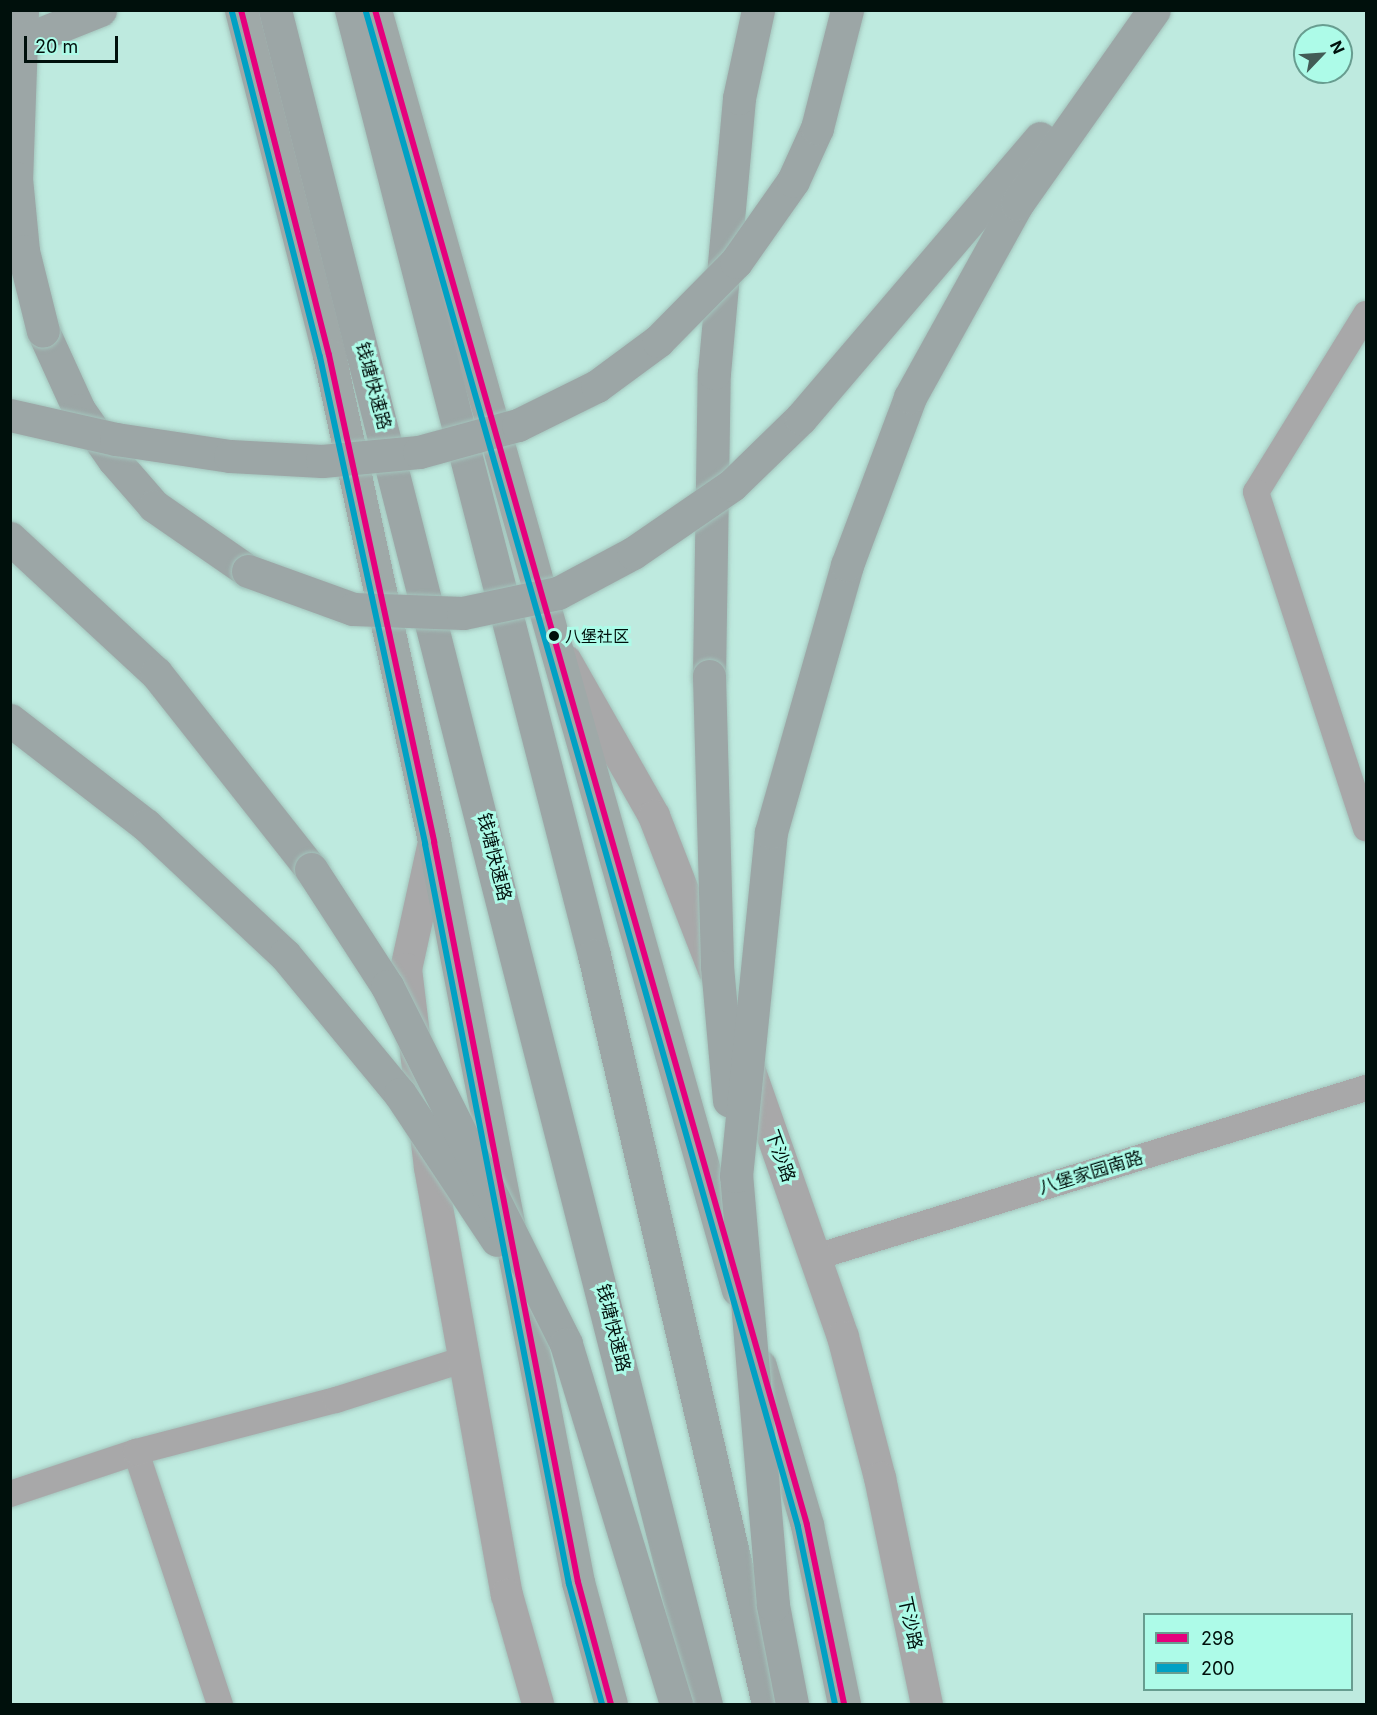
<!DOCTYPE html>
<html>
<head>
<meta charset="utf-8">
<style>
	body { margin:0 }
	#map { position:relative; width:1377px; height:1715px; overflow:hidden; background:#beeadf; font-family:Inter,"Noto Sans SC",sans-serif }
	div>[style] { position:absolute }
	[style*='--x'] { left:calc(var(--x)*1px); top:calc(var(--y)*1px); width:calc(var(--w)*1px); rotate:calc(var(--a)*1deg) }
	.roads { filter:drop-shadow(0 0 2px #a3c4bc) drop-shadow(0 0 2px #a3c4bc) }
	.minor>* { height:26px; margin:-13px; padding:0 13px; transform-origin:13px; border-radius:13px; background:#a8a8a9 }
	.tertiary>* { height:32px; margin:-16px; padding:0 16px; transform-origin:16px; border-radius:16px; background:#a8a8a9 }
	.primary>* { height:33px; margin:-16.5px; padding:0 16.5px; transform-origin:16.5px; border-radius:16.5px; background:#9fa9a8 }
	.trunk>* { height:33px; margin:-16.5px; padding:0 16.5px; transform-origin:16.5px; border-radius:16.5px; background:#9ca6a6 }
	.bridges { filter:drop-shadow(0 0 2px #a3c4bc) drop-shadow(0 0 2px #a3c4bc) }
	.trunk-bridge>* { height:33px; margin:-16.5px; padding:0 16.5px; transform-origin:16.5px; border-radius:16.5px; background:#9ca6a6 }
	.bus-1>* { height:6px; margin:-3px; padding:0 3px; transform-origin:3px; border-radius:3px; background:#e5007d }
	.bus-2>* { height:6px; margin:-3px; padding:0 3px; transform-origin:3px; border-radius:3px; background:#00a1c4 }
	.dots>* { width:16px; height:16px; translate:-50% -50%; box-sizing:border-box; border:3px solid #adfbe8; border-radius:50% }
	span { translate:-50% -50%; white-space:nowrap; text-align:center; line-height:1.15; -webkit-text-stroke:6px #adfbe8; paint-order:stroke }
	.bus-label { font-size:16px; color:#00100c }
	.left { translate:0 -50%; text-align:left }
	.street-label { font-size:18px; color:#00100c }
	.frame { position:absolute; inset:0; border:12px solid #00100c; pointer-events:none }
	.legend { position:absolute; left:1143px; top:1613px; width:210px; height:78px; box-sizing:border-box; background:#adfbe8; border:2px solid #689d90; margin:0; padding:8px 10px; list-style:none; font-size:18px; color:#00100c }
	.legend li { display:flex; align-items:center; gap:12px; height:30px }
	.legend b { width:30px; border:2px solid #689d90 }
	.north { position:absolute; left:1293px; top:24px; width:60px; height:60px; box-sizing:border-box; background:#adfbe8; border:2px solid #689d90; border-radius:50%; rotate:65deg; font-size:16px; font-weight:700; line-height:24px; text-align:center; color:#00100c }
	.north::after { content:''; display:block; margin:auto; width:21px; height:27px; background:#425c56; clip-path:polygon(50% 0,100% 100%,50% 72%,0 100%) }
	.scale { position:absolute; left:24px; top:36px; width:94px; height:27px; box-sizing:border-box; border:3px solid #00100c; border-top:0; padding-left:8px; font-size:18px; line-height:21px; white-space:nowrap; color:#00100c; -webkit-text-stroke:4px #adfbe8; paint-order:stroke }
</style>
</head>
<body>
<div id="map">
	<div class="roads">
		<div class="minor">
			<i style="--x:1366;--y:314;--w:209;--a:121.7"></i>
			<i style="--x:1256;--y:492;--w:354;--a:71.9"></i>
			<i style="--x:816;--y:1257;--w:575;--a:-17.08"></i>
			<i style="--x:136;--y:1452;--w:266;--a:71.6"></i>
			<i style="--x:10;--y:1494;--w:133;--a:-18.4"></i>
			<i style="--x:136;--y:1452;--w:207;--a:-14.6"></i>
			<i style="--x:336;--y:1400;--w:135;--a:-17.6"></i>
		</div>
		<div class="tertiary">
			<i style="--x:566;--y:661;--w:178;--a:60.4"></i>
			<i style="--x:654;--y:816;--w:165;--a:68.7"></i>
			<i style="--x:434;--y:842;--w:130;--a:102.4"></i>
			<i style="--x:406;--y:969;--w:200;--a:83.1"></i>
			<i style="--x:430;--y:1168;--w:434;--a:79.8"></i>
			<i style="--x:507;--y:1595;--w:113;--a:74.1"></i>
			<i style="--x:746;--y:1060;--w:293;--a:70.7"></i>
			<i style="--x:843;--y:1337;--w:146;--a:75.3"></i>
			<i style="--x:880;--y:1478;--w:231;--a:78.3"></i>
		</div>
		<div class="primary">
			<i style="--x:241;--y:10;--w:356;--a:75.7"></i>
			<i style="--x:329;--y:355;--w:498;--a:77.8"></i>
			<i style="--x:434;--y:842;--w:754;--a:78.99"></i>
			<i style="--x:578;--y:1582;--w:126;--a:74.9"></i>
			<i style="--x:375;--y:10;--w:1330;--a:74.17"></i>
			<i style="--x:760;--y:1366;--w:166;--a:73.5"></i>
			<i style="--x:807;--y:1525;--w:183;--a:78.3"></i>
		</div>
		<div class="trunk">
			<i style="--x:275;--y:10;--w:1748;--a:75.73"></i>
			<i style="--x:351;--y:10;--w:976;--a:75.58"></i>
			<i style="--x:594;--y:955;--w:769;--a:76.92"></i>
			<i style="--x:43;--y:331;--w:87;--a:65.5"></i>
			<i style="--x:79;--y:410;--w:61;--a:55"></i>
			<i style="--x:114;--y:460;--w:61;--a:49"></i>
			<i style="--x:154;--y:506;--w:114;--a:34.7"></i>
			<i style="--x:10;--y:538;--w:199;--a:42.8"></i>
			<i style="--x:156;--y:673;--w:250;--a:51.7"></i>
			<i style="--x:709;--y:676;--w:303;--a:-89.1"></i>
			<i style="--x:714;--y:373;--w:276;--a:-84.8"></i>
			<i style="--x:739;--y:98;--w:90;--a:-77.8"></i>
		</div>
	</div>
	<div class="bridges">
		<div class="trunk-bridge">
			<i style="--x:22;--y:10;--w:168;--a:92"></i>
			<i style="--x:16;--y:178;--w:73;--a:84.5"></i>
			<i style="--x:23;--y:251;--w:82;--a:76"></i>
			<i style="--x:10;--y:46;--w:97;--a:-21.8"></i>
			<i style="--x:10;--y:415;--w:109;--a:12.8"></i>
			<i style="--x:116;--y:439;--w:115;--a:8.5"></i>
			<i style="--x:230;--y:456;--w:92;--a:3.1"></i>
			<i style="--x:322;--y:461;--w:97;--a:-5.3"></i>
			<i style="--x:419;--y:452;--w:103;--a:-15.3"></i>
			<i style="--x:518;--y:425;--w:88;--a:-26.3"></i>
			<i style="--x:597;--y:386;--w:76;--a:-36.4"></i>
			<i style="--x:658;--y:341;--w:111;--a:-45.4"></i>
			<i style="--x:736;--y:262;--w:99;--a:-54.9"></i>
			<i style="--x:793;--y:181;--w:58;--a:-65.6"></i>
			<i style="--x:817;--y:128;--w:122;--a:-75.7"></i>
			<i style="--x:248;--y:571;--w:112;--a:19.9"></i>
			<i style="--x:353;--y:609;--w:110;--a:2.1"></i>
			<i style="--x:463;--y:613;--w:97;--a:-11.9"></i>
			<i style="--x:558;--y:593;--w:85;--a:-28.1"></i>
			<i style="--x:633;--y:553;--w:120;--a:-34.5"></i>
			<i style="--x:732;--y:485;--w:96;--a:-44.2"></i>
			<i style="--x:801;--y:418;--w:368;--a:-49.5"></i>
			<i style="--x:709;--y:676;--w:290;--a:88.4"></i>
			<i style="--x:717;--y:966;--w:135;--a:84.9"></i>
			<i style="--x:10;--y:720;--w:172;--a:37.7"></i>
			<i style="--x:146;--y:825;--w:190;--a:43.1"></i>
			<i style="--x:285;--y:955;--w:180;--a:50.4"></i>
			<i style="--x:400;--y:1094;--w:175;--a:56.4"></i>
			<i style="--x:311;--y:869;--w:140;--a:57"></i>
			<i style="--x:387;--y:986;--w:400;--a:63.4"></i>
			<i style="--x:566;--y:1344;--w:376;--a:73"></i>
			<i style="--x:792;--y:1704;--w:101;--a:-100.9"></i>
			<i style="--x:773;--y:1605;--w:431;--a:-94.9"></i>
			<i style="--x:736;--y:1176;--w:346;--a:-84.2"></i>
			<i style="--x:771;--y:832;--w:278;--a:-74.1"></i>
			<i style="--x:847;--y:565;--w:179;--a:-69.4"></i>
			<i style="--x:910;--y:397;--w:221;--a:-61"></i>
			<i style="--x:1017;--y:204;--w:237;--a:-54.8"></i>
		</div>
	</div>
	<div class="bus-1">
		<i style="--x:241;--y:10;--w:356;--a:75.7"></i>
		<i style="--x:329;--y:355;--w:498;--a:77.8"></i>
		<i style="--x:434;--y:842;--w:754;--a:78.99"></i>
		<i style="--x:578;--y:1582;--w:126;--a:74.9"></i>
		<i style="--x:375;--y:10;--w:1575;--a:74.08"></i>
		<i style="--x:807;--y:1525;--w:183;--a:78.3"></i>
	</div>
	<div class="bus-2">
		<i style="--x:232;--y:12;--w:356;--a:75.7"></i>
		<i style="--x:320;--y:357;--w:498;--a:77.8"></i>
		<i style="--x:425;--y:844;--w:754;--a:78.99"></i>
		<i style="--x:569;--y:1584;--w:124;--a:74.6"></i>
		<i style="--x:366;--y:12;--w:1575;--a:74.08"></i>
		<i style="--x:798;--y:1527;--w:181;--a:78.2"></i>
	</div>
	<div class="dots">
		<i style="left:554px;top:636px;background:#00100c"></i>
	</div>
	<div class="bus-label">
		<span class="left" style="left:565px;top:636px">八堡社区</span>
	</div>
	<div class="street-label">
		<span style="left:373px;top:386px;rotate:75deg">钱塘快速路</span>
		<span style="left:494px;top:857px;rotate:76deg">钱塘快速路</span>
		<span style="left:780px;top:1156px;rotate:70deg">下沙路</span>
		<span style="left:1091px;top:1173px;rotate:-17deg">八堡家园南路</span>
		<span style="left:613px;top:1328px;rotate:76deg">钱塘快速路</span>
		<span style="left:910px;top:1623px;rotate:78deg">下沙路</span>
	</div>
	<div class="frame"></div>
	<ul class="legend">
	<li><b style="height:8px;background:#e5007d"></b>298</li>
	<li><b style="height:8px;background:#00a1c4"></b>200</li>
	</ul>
	<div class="north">N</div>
	<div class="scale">20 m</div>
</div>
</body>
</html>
